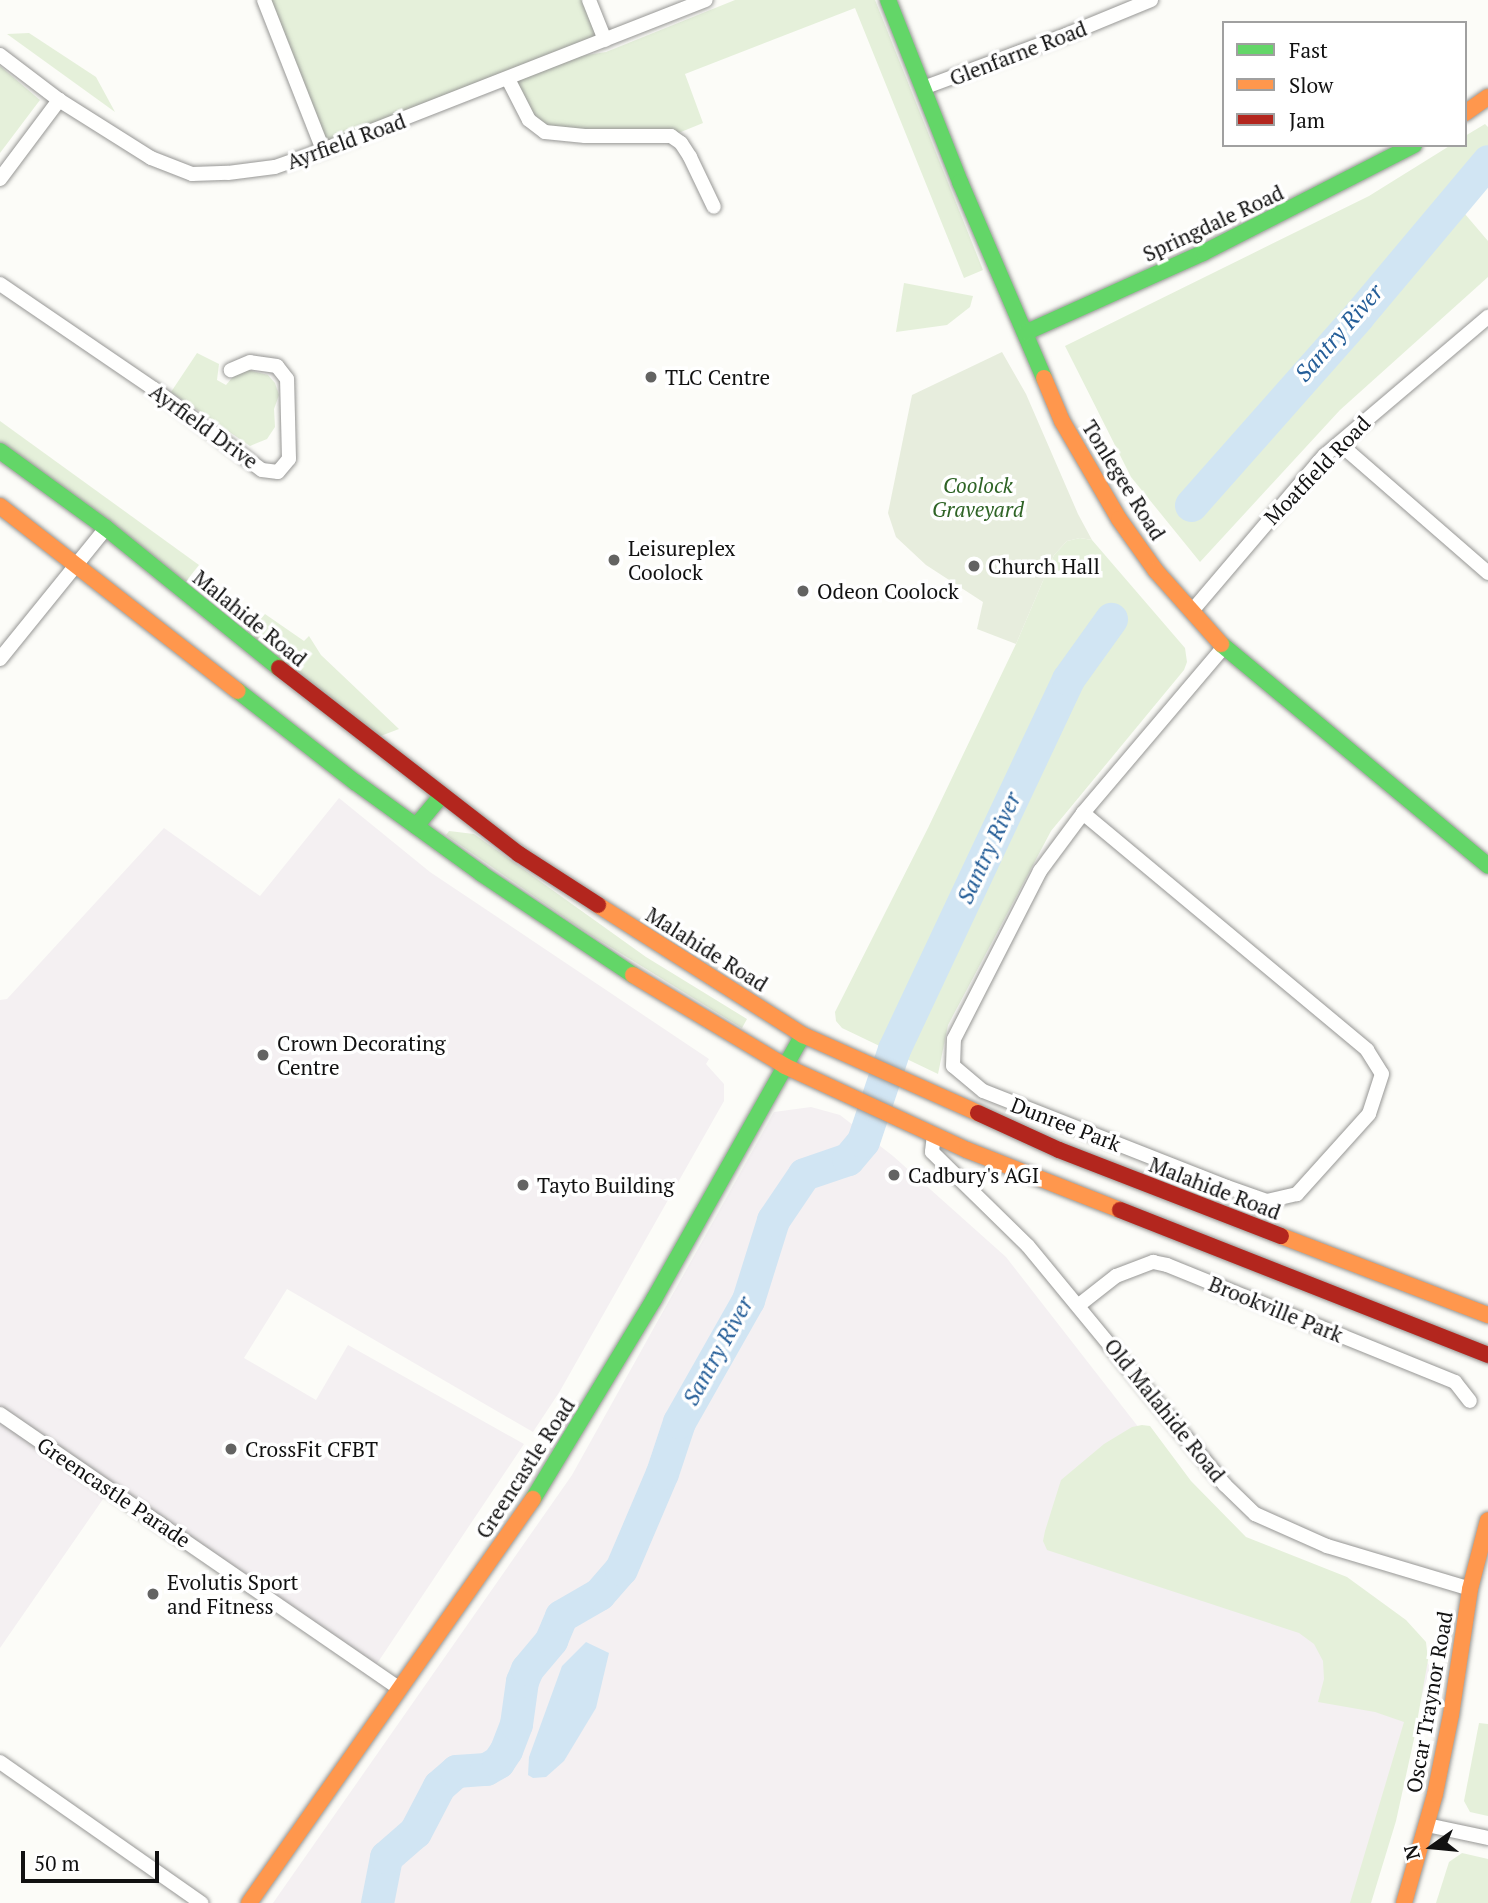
<!DOCTYPE html>
<html>
<head>
<meta charset="utf-8">
<style>
	body { margin:0 }
	#map { position:relative; width:1488px; height:1903px; overflow:hidden; background:#fcfcf8; font-family:"PT Serif",serif }
	div>[style] { position:absolute }
	[style*='--x'] { left:calc(var(--x)*1px); top:calc(var(--y)*1px); width:calc(var(--w)*1px); rotate:calc(var(--a)*1deg) }
	.industrial>* { inset:0; background:#f4f0f2 }
	.green>* { inset:0; background:#e5f0da }
	.cemetery>* { inset:0; background:#e7eddd }
	.water>* { inset:0; background:#d1e5f3 }
	.river>* { height:33px; margin:-16.5px; padding:0 16.5px; transform-origin:16.5px; border-radius:16.5px; background:#d1e5f3 }
	.roads { filter:drop-shadow(0 0 2px #979795) drop-shadow(0 0 2px #979795) }
	.street>* { height:14px; margin:-7px; padding:0 7px; transform-origin:7px; border-radius:7px; background:#fffffe }
	.fast>* { height:16px; margin:-8px; padding:0 8px; transform-origin:8px; border-radius:8px; background:#63d668 }
	.slow>* { height:16px; margin:-8px; padding:0 8px; transform-origin:8px; border-radius:8px; background:#ff974d }
	.jam>* { height:16px; margin:-8px; padding:0 8px; transform-origin:8px; border-radius:8px; background:#b3261e }
	.dots>* { width:19px; height:19px; translate:-50% -50%; box-sizing:border-box; border:4px solid #fff; border-radius:50% }
	span { translate:-50% -50%; white-space:nowrap; text-align:center; line-height:1.15; -webkit-text-stroke:7px #fff; paint-order:stroke }
	.street-label { font-size:21px; color:#111 }
	.poi-label { font-size:21px; color:#111 }
	.left { translate:0 -50%; text-align:left }
	.park-label { font-size:21px; color:#2f6426; font-style:italic }
	.water-label { font-size:23px; color:#255e98; font-style:italic }
	.legend { position:absolute; left:1222px; top:21px; width:245px; height:126px; box-sizing:border-box; background:#fff; border:2px solid #a0a0a0; margin:0; padding:9px 12px; list-style:none; font-size:21px; color:#111 }
	.legend li { display:flex; align-items:center; gap:14px; height:35px }
	.legend b { width:35px; border:2px solid #a0a0a0 }
	.north { position:absolute; left:1397px; top:1812px; width:70px; height:70px; -webkit-text-stroke:5px #fff; paint-order:stroke; rotate:255deg; font-size:19px; font-weight:700; line-height:28px; text-align:center; color:#111 }
	.north::after { content:''; display:block; margin:auto; width:24px; height:32px; background:#111; clip-path:polygon(50% 0,100% 100%,50% 72%,0 100%) }
	.scale { position:absolute; left:21px; top:1851px; width:138px; height:32px; box-sizing:border-box; border:4px solid #111; border-top:0; padding-left:9px; font-size:21px; line-height:24px; white-space:nowrap; color:#111; -webkit-text-stroke:5px #fff; paint-order:stroke }
</style>
</head>
<body>
<div id="map">
	<div class="industrial">
		<i style="clip-path:polygon(339px 798px,430px 872px,709px 1059px,706px 1064px,724px 1084px,724px 1101px,560px 1391px,533px 1432px,287px 1289px,244px 1358px,316px 1400px,348px 1345px,524px 1444px,374px 1668px,110px 1489px,0 1648px,0 1000px,7px 999px,164px 828px,260px 896px)"></i>
		<i style="clip-path:polygon(811px 1107px,840px 1115px,893px 1156px,1006px 1257px,1185px 1487px,1260px 1557px,1414px 1632px,1430px 1668px,1361px 1903px,273px 1903px,572px 1475px,774px 1112px)"></i>
	</div>
	<div class="green">
		<i style="clip-path:polygon(266px 0,588px 0,600px 38px,323px 149px)"></i>
		<i style="clip-path:polygon(735px 0,875px 0,983px 270px,964px 278px,855px 8px,685px 74px,703px 123px,671px 136px,545px 131px,508px 79px,555px 60px,606px 52px)"></i>
		<i style="clip-path:polygon(29px 33px,96px 77px,115px 112px,7px 34px)"></i>
		<i style="clip-path:polygon(0 66px,40px 100px,0 153px)"></i>
		<i style="clip-path:polygon(1485px 124px,1488px 127px,1488px 186px,1459px 207px,1488px 241px,1488px 277px,1340px 410px,1200px 562px,1131px 477px,1065px 346px,1369px 196px,1451px 145px,1465px 145px,1465px 136px)"></i>
		<i style="clip-path:polygon(904px 283px,973px 296px,970px 307px,947px 325px,896px 332px)"></i>
		<i style="clip-path:polygon(197px 353px,219px 364px,217px 380px,226px 385px,236px 373px,248px 370px,268px 375px,275px 383px,279px 395px,274px 409px,275px 427px,267px 439px,250px 446px,171px 392px)"></i>
		<i style="clip-path:polygon(0 421px,199px 565px,180px 589px,0 450px)"></i>
		<i style="clip-path:polygon(1080px 538px,1092px 540px,1185px 648px,1187px 662px,1184px 670px,1051px 831px,948px 1025px,938px 1074px,842px 1028px,836px 1021px,835px 1012px,928px 828px,1016px 644px,1054px 555px,1067px 541px)"></i>
		<i style="clip-path:polygon(265px 614px,304px 641px,309px 636px,321px 655px,399px 729px,370px 740px,244px 640px)"></i>
		<i style="clip-path:polygon(449px 831px,474px 834px,646px 957px,747px 1019px,742px 1028px,583px 930px,446px 835px)"></i>
		<i style="clip-path:polygon(1142px 1425px,1150px 1426px,1191px 1481px,1246px 1537px,1347px 1577px,1406px 1620px,1426px 1642px,1428px 1660px,1414px 1739px,1396px 1821px,1371px 1903px,1350px 1903px,1404px 1722px,1375px 1712px,1318px 1702px,1324px 1679px,1323px 1661px,1314px 1644px,1299px 1633px,1047px 1550px,1043px 1541px,1045px 1531px,1061px 1480px,1104px 1444px,1132px 1427px)"></i>
		<i style="clip-path:polygon(1479px 1723px,1488px 1724px,1488px 1816px,1470px 1812px,1464px 1801px)"></i>
		<i style="clip-path:polygon(1462px 1853px,1488px 1859px,1488px 1903px,1436px 1903px,1449px 1862px)"></i>
	</div>
	<div class="cemetery">
		<i style="clip-path:polygon(1002px 352px,1026px 394px,1078px 514px,1092px 540px,1080px 538px,1067px 541px,1054px 555px,1016px 644px,977px 629px,983px 602px,926px 565px,896px 537px,888px 513px,912px 395px)"></i>
	</div>
	<div class="water">
		<i style="clip-path:polygon(586px 1642px,609px 1653px,596px 1708px,564px 1761px,546px 1777px,533px 1778px,528px 1775px,529px 1757px,562px 1666px)"></i>
	</div>
	<div class="river">
		<i style="--x:1191;--y:505;--w:252;--a:-48.5"></i>
		<i style="--x:1358;--y:316;--w:202;--a:-50"></i>
		<i style="--x:377;--y:1903;--w:47;--a:-78.9"></i>
		<i style="--x:386;--y:1857;--w:38;--a:-41"></i>
		<i style="--x:415;--y:1832;--w:52;--a:-62.4"></i>
		<i style="--x:439;--y:1786;--w:23;--a:-41"></i>
		<i style="--x:456;--y:1771;--w:30;--a:-4"></i>
		<i style="--x:486;--y:1769;--w:14;--a:-30"></i>
		<i style="--x:498;--y:1762;--w:14;--a:-56"></i>
		<i style="--x:506;--y:1750;--w:28;--a:-69"></i>
		<i style="--x:516;--y:1724;--w:43;--a:-82.1"></i>
		<i style="--x:522;--y:1681;--w:13;--a:-67"></i>
		<i style="--x:527;--y:1669;--w:38;--a:-50"></i>
		<i style="--x:551;--y:1640;--w:26;--a:-67"></i>
		<i style="--x:561;--y:1616;--w:44;--a:-30.1"></i>
		<i style="--x:599;--y:1594;--w:33;--a:-49"></i>
		<i style="--x:621;--y:1569;--w:104;--a:-66.9"></i>
		<i style="--x:662;--y:1473;--w:54;--a:-71.6"></i>
		<i style="--x:679;--y:1422;--w:140;--a:-60.5"></i>
		<i style="--x:748;--y:1300;--w:84;--a:-72.6"></i>
		<i style="--x:773;--y:1220;--w:55;--a:-56"></i>
		<i style="--x:804;--y:1174;--w:46;--a:-18.8"></i>
		<i style="--x:848;--y:1159;--w:23;--a:-50"></i>
		<i style="--x:863;--y:1141;--w:97;--a:-71.4"></i>
		<i style="--x:894;--y:1049;--w:409;--a:-64.8"></i>
		<i style="--x:1068;--y:679;--w:74;--a:-54.4"></i>
	</div>
	<div class="roads">
		<div class="street">
			<i style="--x:264;--y:0;--w:161;--a:68.5"></i>
			<i style="--x:589;--y:0;--w:43;--a:68.2"></i>
			<i style="--x:0;--y:55;--w:74;--a:37.3"></i>
			<i style="--x:59;--y:100;--w:109;--a:32.2"></i>
			<i style="--x:151;--y:158;--w:44;--a:21.3"></i>
			<i style="--x:192;--y:174;--w:36;--a:-2"></i>
			<i style="--x:228;--y:173;--w:47;--a:-7.3"></i>
			<i style="--x:275;--y:167;--w:51;--a:-19.5"></i>
			<i style="--x:323;--y:150;--w:411;--a:-21.4"></i>
			<i style="--x:508;--y:79;--w:46;--a:62.9"></i>
			<i style="--x:529;--y:120;--w:20;--a:37"></i>
			<i style="--x:545;--y:132;--w:40;--a:5.7"></i>
			<i style="--x:585;--y:136;--w:86;--a:0"></i>
			<i style="--x:671;--y:136;--w:12;--a:35"></i>
			<i style="--x:681;--y:143;--w:17;--a:57"></i>
			<i style="--x:690;--y:157;--w:55;--a:64.4"></i>
			<i style="--x:923;--y:88;--w:153;--a:-20.3"></i>
			<i style="--x:1066;--y:35;--w:92;--a:-22.4"></i>
			<i style="--x:0;--y:179;--w:99;--a:-53.2"></i>
			<i style="--x:0;--y:284;--w:186;--a:34.3"></i>
			<i style="--x:154;--y:389;--w:135;--a:36.9"></i>
			<i style="--x:262;--y:470;--w:16;--a:7"></i>
			<i style="--x:278;--y:472;--w:17;--a:-50"></i>
			<i style="--x:289;--y:459;--w:80;--a:-91.4"></i>
			<i style="--x:287;--y:379;--w:16;--a:-128"></i>
			<i style="--x:277;--y:366;--w:27;--a:-172"></i>
			<i style="--x:250;--y:362;--w:21;--a:157"></i>
			<i style="--x:1341;--y:445;--w:195;--a:41"></i>
			<i style="--x:1192;--y:611;--w:205;--a:-49.6"></i>
			<i style="--x:1325;--y:455;--w:214;--a:-40.3"></i>
			<i style="--x:0;--y:659;--w:169;--a:-51"></i>
			<i style="--x:1083;--y:813;--w:370;--a:39.8"></i>
			<i style="--x:1367;--y:1050;--w:28;--a:58"></i>
			<i style="--x:1382;--y:1074;--w:42;--a:108"></i>
			<i style="--x:1369;--y:1114;--w:108;--a:132"></i>
			<i style="--x:1297;--y:1194;--w:31;--a:167"></i>
			<i style="--x:1267;--y:1201;--w:42;--a:-160.7"></i>
			<i style="--x:1227;--y:1187;--w:262;--a:-158.5"></i>
			<i style="--x:983;--y:1091;--w:39;--a:-140"></i>
			<i style="--x:953;--y:1066;--w:27;--a:-88"></i>
			<i style="--x:954;--y:1039;--w:189;--a:-62.9"></i>
			<i style="--x:1040;--y:871;--w:72;--a:-53.4"></i>
			<i style="--x:1083;--y:813;--w:218;--a:-49.7"></i>
			<i style="--x:934;--y:1135;--w:17;--a:97"></i>
			<i style="--x:932;--y:1152;--w:134;--a:44.4"></i>
			<i style="--x:1028;--y:1246;--w:310;--a:50.5"></i>
			<i style="--x:1225;--y:1485;--w:42;--a:44"></i>
			<i style="--x:1255;--y:1514;--w:79;--a:24"></i>
			<i style="--x:1327;--y:1546;--w:149;--a:16.7"></i>
			<i style="--x:1079;--y:1305;--w:47;--a:-38.1"></i>
			<i style="--x:1116;--y:1276;--w:40;--a:-21"></i>
			<i style="--x:1153;--y:1262;--w:14;--a:12"></i>
			<i style="--x:1167;--y:1265;--w:311;--a:22.1"></i>
			<i style="--x:1455;--y:1382;--w:24;--a:52"></i>
			<i style="--x:0;--y:1414;--w:485;--a:34.5"></i>
			<i style="--x:0;--y:1762;--w:246;--a:35"></i>
			<i style="--x:1427;--y:1825;--w:62;--a:12"></i>
		</div>
		<div class="fast">
			<i style="--x:888;--y:0;--w:196;--a:68.4"></i>
			<i style="--x:960;--y:182;--w:213;--a:66.8"></i>
			<i style="--x:1027;--y:332;--w:193;--a:-24.2"></i>
			<i style="--x:1203;--y:253;--w:237;--a:-27.1"></i>
			<i style="--x:0;--y:451;--w:131;--a:36"></i>
			<i style="--x:106;--y:528;--w:223;--a:39"></i>
			<i style="--x:1221;--y:644;--w:347;--a:39.7"></i>
			<i style="--x:238;--y:691;--w:148;--a:37.9"></i>
			<i style="--x:355;--y:782;--w:157;--a:35.9"></i>
			<i style="--x:482;--y:874;--w:182;--a:33.8"></i>
			<i style="--x:416;--y:826;--w:40;--a:-50"></i>
			<i style="--x:533;--y:1499;--w:234;--a:-58.8"></i>
			<i style="--x:654;--y:1299;--w:303;--a:-60.6"></i>
		</div>
		<div class="slow">
			<i style="--x:1465;--y:113;--w:28;--a:-35"></i>
			<i style="--x:1044;--y:378;--w:47;--a:67.3"></i>
			<i style="--x:1062;--y:421;--w:113;--a:59.8"></i>
			<i style="--x:1119;--y:519;--w:64;--a:54.6"></i>
			<i style="--x:1156;--y:571;--w:98;--a:48.3"></i>
			<i style="--x:0;--y:506;--w:301;--a:37.9"></i>
			<i style="--x:598;--y:905;--w:243;--a:32.4"></i>
			<i style="--x:803;--y:1035;--w:192;--a:24"></i>
			<i style="--x:633;--y:975;--w:177;--a:30.9"></i>
			<i style="--x:785;--y:1066;--w:200;--a:24.8"></i>
			<i style="--x:967;--y:1150;--w:164;--a:21.4"></i>
			<i style="--x:1281;--y:1236;--w:222;--a:20.9"></i>
			<i style="--x:249;--y:1903;--w:494;--a:-54.9"></i>
			<i style="--x:1404;--y:1903;--w:113;--a:-74.1"></i>
			<i style="--x:1435;--y:1794;--w:81;--a:-78.6"></i>
			<i style="--x:1451;--y:1715;--w:127;--a:-81.4"></i>
			<i style="--x:1470;--y:1589;--w:71;--a:-75.4"></i>
		</div>
		<div class="jam">
			<i style="--x:279;--y:668;--w:304;--a:37.8"></i>
			<i style="--x:519;--y:854;--w:94;--a:32.8"></i>
			<i style="--x:978;--y:1113;--w:89;--a:24.6"></i>
			<i style="--x:1059;--y:1150;--w:238;--a:21.2"></i>
			<i style="--x:1120;--y:1210;--w:396;--a:21.5"></i>
		</div>
	</div>
	<div class="dots">
		<i style="left:651px;top:377px;background:#636362"></i>
		<i style="left:614px;top:560px;background:#636362"></i>
		<i style="left:974px;top:566px;background:#636362"></i>
		<i style="left:803px;top:591px;background:#636362"></i>
		<i style="left:263px;top:1055px;background:#636362"></i>
		<i style="left:894px;top:1175px;background:#636362"></i>
		<i style="left:523px;top:1185px;background:#636362"></i>
		<i style="left:231px;top:1449px;background:#636362"></i>
		<i style="left:153px;top:1594px;background:#636362"></i>
	</div>
	<div class="street-label">
		<span style="left:1018px;top:53px;rotate:-21deg">Glenfarne Road</span>
		<span style="left:346px;top:141px;rotate:-20deg">Ayrfield Road</span>
		<span style="left:1213px;top:223px;rotate:-25deg">Springdale Road</span>
		<span style="left:204px;top:426px;rotate:36deg">Ayrfield Drive</span>
		<span style="left:1317px;top:470px;rotate:-46deg">Moatfield Road</span>
		<span style="left:1124px;top:480px;rotate:58deg">Tonlegee Road</span>
		<span style="left:250px;top:618px;rotate:39deg">Malahide Road</span>
		<span style="left:707px;top:949px;rotate:32deg">Malahide Road</span>
		<span style="left:1066px;top:1124px;rotate:21deg">Dunree Park</span>
		<span style="left:1215px;top:1188px;rotate:21deg">Malahide Road</span>
		<span style="left:1276px;top:1309px;rotate:22deg">Brookville Park</span>
		<span style="left:1165px;top:1410px;rotate:51deg">Old Malahide Road</span>
		<span style="left:525px;top:1468px;rotate:-57deg">Greencastle Road</span>
		<span style="left:114px;top:1492px;rotate:34deg">Greencastle Parade</span>
		<span style="left:1429px;top:1702px;rotate:-80deg">Oscar Traynor Road</span>
	</div>
	<div class="poi-label">
		<span class="left" style="left:665px;top:377px">TLC Centre</span>
		<span class="left" style="left:628px;top:560px">Leisureplex<br>Coolock</span>
		<span class="left" style="left:988px;top:566px">Church Hall</span>
		<span class="left" style="left:817px;top:591px">Odeon Coolock</span>
		<span class="left" style="left:277px;top:1055px">Crown Decorating<br>Centre</span>
		<span class="left" style="left:908px;top:1175px">Cadbury's AGI</span>
		<span class="left" style="left:537px;top:1185px">Tayto Building</span>
		<span class="left" style="left:245px;top:1449px">CrossFit CFBT</span>
		<span class="left" style="left:167px;top:1594px">Evolutis Sport<br>and Fitness</span>
	</div>
	<div class="park-label">
		<span style="left:978px;top:497px">Coolock<br>Graveyard</span>
	</div>
	<div class="water-label">
		<span style="left:1339px;top:333px;rotate:-49deg">Santry River</span>
		<span style="left:989px;top:848px;rotate:-65deg">Santry River</span>
		<span style="left:718px;top:1351px;rotate:-61deg">Santry River</span>
	</div>
	<ul class="legend">
	<li><b style="height:9px;background:#63d668"></b>Fast</li>
	<li><b style="height:9px;background:#ff974d"></b>Slow</li>
	<li><b style="height:9px;background:#b3261e"></b>Jam</li>
	</ul>
	<div class="north">N</div>
	<div class="scale">50 m</div>
</div>
</body>
</html>
